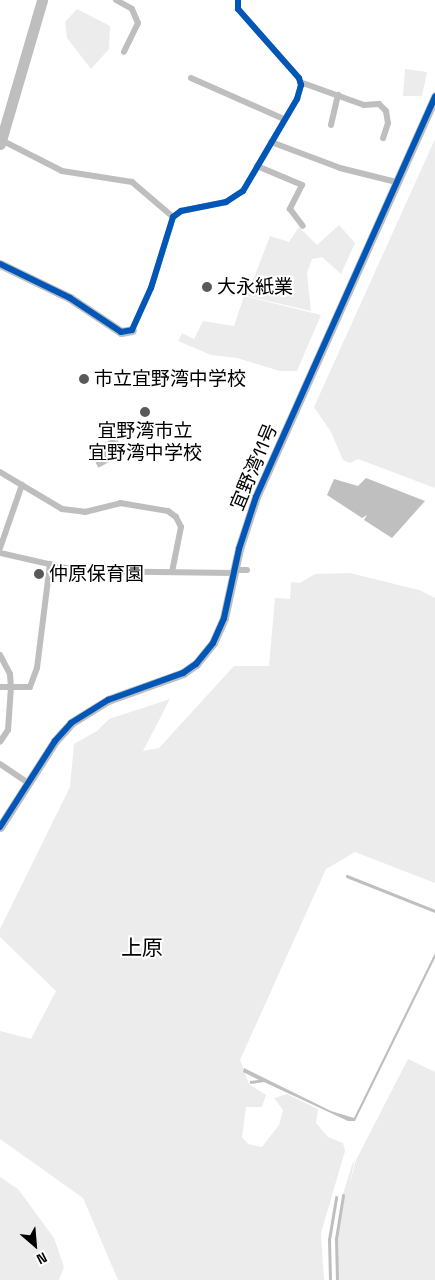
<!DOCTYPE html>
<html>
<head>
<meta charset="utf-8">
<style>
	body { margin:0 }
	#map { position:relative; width:435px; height:1280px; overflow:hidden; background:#fff; font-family:"Space Grotesk","Noto Sans JP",sans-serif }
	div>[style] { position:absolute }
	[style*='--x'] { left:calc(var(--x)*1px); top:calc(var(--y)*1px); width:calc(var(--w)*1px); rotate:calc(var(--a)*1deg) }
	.green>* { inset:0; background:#ececec }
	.water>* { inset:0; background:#bfbfbf; transform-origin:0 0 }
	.stream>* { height:2.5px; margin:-1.25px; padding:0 1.25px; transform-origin:1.25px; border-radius:1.25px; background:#bfbfbf }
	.minor>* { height:6px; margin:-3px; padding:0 3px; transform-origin:3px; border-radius:3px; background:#bebebe }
	.tertiary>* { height:9px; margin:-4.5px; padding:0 4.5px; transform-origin:4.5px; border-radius:4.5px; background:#bebebe }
	.trunk>* { height:11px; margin:-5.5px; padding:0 5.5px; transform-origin:5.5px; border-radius:5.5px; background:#bebebe }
	.cycleway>* { height:6px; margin:-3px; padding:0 3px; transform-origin:3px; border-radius:3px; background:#0057b8 }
	.dots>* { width:14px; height:14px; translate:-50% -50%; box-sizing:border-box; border:2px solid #fff; border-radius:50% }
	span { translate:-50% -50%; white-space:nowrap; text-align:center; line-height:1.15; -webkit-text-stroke:4px #fff; paint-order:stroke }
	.poi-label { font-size:19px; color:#000 }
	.left { translate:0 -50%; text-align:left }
	.street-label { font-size:19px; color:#000 }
	.quarter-label { font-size:21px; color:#000 }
	.north { position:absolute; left:10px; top:1220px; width:50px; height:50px; -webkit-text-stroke:4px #fff; paint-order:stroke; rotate:153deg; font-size:14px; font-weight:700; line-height:20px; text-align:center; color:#000 }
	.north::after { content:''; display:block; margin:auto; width:18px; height:22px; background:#000; clip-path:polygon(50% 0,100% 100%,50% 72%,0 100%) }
</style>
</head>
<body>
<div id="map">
	<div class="green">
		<i style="clip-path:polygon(77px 9px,110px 26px,109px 49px,91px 69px,67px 38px,65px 22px)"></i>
		<i style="clip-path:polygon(405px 69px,427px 72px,422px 96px,403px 96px)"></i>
		<i style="clip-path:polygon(435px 139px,435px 488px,358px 459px,350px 463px,343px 460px,331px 432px,314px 407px)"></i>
		<i style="clip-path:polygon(339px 225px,355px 243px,341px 274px,322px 257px,312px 259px,307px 273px,311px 311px,247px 296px,270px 236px,289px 242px,299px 227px,317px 245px)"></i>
		<i style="clip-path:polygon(244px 296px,321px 315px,297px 371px,280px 371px,237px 358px,211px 355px,178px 341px,182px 333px,194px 339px,203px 321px,234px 326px)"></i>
		<i style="clip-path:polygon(350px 573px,419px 590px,435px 598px,435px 883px,355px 852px,326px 869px,240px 1060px,249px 1084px,266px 1095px,262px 1107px,246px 1107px,242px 1137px,248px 1144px,262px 1147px,279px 1125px,283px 1110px,274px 1098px,287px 1094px,318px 1109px,316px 1123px,328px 1137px,343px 1143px,345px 1151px,321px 1233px,324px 1280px,118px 1280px,83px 1198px,0 1139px,0 1031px,31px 1039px,56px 991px,0 937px,0 929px,70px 787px,74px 744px,97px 731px,109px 719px,170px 699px,143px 751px,159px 748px,234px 666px,269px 666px,275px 598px,290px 599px,291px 582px,300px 583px,315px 574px)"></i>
		<i style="clip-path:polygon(408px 1059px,435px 1072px,435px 1280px,338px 1280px,337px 1239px,343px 1194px,352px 1165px,355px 1159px,349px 1186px,356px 1160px)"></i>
		<i style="clip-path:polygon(0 1177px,18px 1189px,54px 1238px,64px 1267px,59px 1280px,0 1280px)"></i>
	</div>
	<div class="water">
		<i style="left:116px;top:437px;width:19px;height:30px;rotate:62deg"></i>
		<i style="clip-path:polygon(366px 478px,425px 501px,392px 538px,364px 520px,367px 515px,362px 518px,327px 495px,334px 479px,358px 486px)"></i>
		<i style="clip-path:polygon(435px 953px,435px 958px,355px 1121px,348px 1121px,264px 1082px,250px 1084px,250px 1081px,259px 1080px,243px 1072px,244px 1068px,331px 1111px,354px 1118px)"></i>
	</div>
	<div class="stream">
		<i style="--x:347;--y:876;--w:95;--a:21.7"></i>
		<i style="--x:330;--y:1280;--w:40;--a:-91.4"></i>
		<i style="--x:329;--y:1240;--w:43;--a:-80.5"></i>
		<i style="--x:337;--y:1280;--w:41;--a:-91.4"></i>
		<i style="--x:336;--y:1239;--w:44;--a:-80.8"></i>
	</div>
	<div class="minor">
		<i style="--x:116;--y:0;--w:18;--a:29"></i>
		<i style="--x:132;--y:9;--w:15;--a:67"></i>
		<i style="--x:138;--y:23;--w:32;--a:116"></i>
		<i style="--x:191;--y:78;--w:102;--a:23.8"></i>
		<i style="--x:300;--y:82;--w:68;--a:19.8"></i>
		<i style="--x:364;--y:105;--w:15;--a:-4"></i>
		<i style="--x:379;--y:104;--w:10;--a:45"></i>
		<i style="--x:386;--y:111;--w:12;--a:81"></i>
		<i style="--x:388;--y:123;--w:16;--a:108"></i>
		<i style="--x:331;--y:125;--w:31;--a:-77"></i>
		<i style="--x:1;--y:140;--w:68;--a:26.9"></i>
		<i style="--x:62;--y:171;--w:71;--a:8.9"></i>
		<i style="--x:132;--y:182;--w:54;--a:40.5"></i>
		<i style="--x:271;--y:142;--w:74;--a:20.6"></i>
		<i style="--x:340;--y:168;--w:58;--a:14"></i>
		<i style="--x:257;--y:166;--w:49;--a:22.9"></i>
		<i style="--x:302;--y:185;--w:27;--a:117"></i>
		<i style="--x:290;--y:209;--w:21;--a:53"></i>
		<i style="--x:132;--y:330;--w:46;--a:-65.7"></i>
		<i style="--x:151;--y:288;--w:74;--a:-72.8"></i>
		<i style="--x:173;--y:217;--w:10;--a:-37"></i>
		<i style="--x:181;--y:211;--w:46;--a:-11.3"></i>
		<i style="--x:226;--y:202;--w:20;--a:-33"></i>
		<i style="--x:243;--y:191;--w:107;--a:-59.6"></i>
		<i style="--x:297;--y:99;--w:15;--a:-74"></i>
		<i style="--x:301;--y:85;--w:7;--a:-106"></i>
		<i style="--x:299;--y:78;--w:92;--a:-131.5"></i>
		<i style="--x:238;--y:9;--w:9;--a:-90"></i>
		<i style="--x:0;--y:472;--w:72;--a:30.8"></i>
		<i style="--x:62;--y:509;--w:23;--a:7"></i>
		<i style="--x:85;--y:512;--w:36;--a:-14"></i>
		<i style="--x:120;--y:503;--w:49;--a:9.5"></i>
		<i style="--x:168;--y:511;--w:10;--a:37"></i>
		<i style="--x:176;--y:517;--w:11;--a:63"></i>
		<i style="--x:181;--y:527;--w:46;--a:101.3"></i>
		<i style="--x:0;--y:548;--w:67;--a:-70.8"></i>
		<i style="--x:0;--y:553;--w:81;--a:12.8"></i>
		<i style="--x:79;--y:571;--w:155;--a:0.7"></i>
		<i style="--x:234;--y:570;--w:13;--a:0"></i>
		<i style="--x:0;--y:655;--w:21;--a:62"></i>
		<i style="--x:10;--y:674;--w:13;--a:86"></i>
		<i style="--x:11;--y:687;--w:43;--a:94"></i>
		<i style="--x:8;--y:730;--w:14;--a:124"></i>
		<i style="--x:0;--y:687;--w:30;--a:0"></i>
		<i style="--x:30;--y:687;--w:20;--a:-70"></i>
		<i style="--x:37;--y:668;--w:105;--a:-82.9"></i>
		<i style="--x:0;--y:764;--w:34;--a:34"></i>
	</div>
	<div class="tertiary">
		<i style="--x:0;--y:264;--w:78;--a:25.9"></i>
		<i style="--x:70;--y:298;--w:61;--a:33.7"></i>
		<i style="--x:121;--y:332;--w:11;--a:-10"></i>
		<i style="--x:0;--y:827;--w:102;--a:-57.4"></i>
		<i style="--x:55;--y:741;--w:24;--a:-48"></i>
		<i style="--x:71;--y:723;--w:44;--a:-31.9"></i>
		<i style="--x:108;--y:700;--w:80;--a:-19.8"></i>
		<i style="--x:183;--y:673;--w:16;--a:-35"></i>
		<i style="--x:196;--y:664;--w:27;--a:-51"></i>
		<i style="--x:213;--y:643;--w:27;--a:-66"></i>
		<i style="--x:224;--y:618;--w:71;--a:-77.7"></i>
		<i style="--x:239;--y:549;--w:55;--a:-71.9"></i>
		<i style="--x:256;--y:497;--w:439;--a:-65.9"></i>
	</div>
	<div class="trunk">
		<i style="--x:0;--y:144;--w:150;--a:-73.7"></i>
	</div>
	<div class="cycleway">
		<i style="--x:0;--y:264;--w:78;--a:25.9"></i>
		<i style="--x:70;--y:298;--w:61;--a:33.7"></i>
		<i style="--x:121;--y:332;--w:11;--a:-10"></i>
		<i style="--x:132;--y:330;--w:46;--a:-65.7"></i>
		<i style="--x:151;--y:288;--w:74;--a:-72.8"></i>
		<i style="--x:173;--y:217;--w:10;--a:-37"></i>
		<i style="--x:181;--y:211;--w:46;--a:-11.3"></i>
		<i style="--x:226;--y:202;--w:20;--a:-33"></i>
		<i style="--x:243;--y:191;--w:107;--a:-59.6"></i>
		<i style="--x:297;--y:99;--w:15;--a:-74"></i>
		<i style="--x:301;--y:85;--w:7;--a:-106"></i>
		<i style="--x:299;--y:78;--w:92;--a:-131.5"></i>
		<i style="--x:238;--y:9;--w:9;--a:-90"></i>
		<i style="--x:0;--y:827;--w:102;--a:-57.4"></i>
		<i style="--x:55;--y:741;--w:24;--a:-48"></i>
		<i style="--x:71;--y:723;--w:44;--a:-31.9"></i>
		<i style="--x:108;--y:700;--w:80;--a:-19.8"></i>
		<i style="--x:183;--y:673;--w:16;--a:-35"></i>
		<i style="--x:196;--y:664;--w:27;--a:-51"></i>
		<i style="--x:213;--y:643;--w:27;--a:-66"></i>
		<i style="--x:224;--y:618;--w:71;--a:-77.7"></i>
		<i style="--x:239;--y:549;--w:55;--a:-71.9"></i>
		<i style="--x:256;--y:497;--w:439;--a:-65.9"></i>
	</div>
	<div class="dots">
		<i style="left:207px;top:287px;background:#595959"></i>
		<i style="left:84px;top:379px;background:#595959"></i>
		<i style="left:145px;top:412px;background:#595959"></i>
		<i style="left:39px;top:574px;background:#595959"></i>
	</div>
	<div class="poi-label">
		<span class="left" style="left:217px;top:287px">大永紙業</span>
		<span class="left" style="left:94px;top:379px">市立宜野湾中学校</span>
		<span style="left:145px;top:442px">宜野湾市立<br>宜野湾中学校</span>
		<span class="left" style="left:49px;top:574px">仲原保育園</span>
	</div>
	<div class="street-label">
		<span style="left:254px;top:467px;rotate:-67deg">宜野湾11号</span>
	</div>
	<div class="quarter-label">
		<span style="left:142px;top:948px">上原</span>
	</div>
	<div class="north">N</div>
</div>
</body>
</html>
